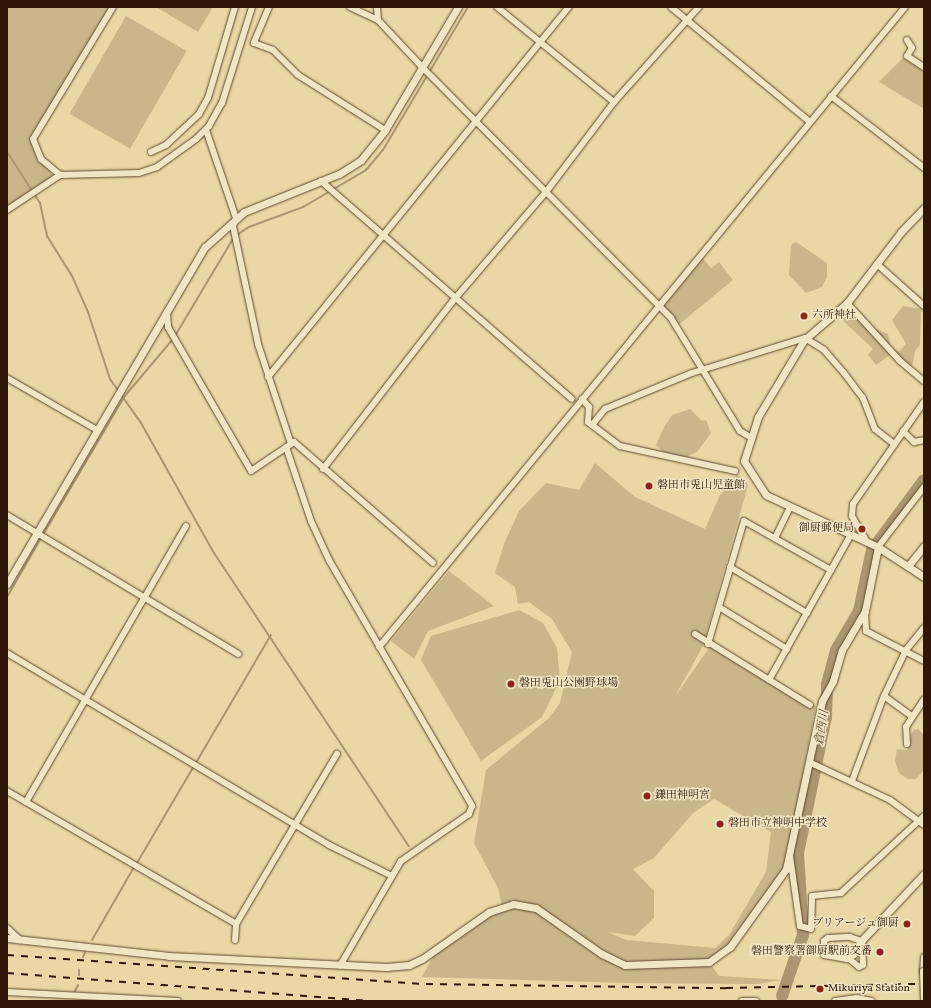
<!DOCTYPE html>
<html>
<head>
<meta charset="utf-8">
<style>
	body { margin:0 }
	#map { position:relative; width:931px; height:1008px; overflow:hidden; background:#e9d7a5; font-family:Vollkorn,"Noto Serif JP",serif }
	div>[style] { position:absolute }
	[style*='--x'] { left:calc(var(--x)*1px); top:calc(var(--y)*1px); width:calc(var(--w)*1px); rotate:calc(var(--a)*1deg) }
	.green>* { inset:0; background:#c9b68a; transform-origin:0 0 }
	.stream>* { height:2px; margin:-1px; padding:0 1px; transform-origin:1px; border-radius:1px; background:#aa9670 }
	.river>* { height:12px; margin:-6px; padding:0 6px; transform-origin:6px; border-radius:6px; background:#aa9670 }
	.roads { filter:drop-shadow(0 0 1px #5e472f) drop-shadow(0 0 1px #5e472f) }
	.minor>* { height:6px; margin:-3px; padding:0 3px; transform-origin:3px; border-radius:3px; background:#f1e5c4 }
	.tertiary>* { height:7px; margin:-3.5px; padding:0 3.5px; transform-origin:3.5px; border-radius:3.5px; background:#f1e5c4 }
	.rail>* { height:2px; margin-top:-1px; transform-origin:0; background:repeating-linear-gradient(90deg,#2f1708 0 7px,transparent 0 14px) }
	.bridges { filter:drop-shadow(0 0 1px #5e472f) drop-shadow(0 0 1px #5e472f) }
	.tertiary-bridge>* { height:7px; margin:-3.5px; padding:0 3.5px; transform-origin:3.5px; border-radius:3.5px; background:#f1e5c4 }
	.dots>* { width:11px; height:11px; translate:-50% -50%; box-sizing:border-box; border:2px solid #f1e5c4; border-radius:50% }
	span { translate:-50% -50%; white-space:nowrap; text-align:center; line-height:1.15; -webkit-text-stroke:3px #f1e5c4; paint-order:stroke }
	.poi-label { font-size:11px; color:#2f1708 }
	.left { translate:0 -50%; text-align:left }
	.right { translate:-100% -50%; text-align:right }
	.water-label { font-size:12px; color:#604a32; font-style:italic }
	.frame { position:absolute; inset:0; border:8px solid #2f1708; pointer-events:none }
</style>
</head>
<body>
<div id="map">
	<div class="green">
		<i style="clip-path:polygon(7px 7px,114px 7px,33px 139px,54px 179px,7px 211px)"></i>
		<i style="clip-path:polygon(156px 7px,213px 7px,198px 32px)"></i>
		<i style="left:126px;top:16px;width:70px;height:113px;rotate:30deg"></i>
		<i style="clip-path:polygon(904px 57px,924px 70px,924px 109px,879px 82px)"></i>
		<i style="clip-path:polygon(796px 242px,827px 263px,827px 277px,822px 287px,806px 293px,789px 275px,791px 245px)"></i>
		<i style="clip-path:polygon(700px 255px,711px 268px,719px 262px,733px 280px,677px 326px,662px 308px)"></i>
		<i style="clip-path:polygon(847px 303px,871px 327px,888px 334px,891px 348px,899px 352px,906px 344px,892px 320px,903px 306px,921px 309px,920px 345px,915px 351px,912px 367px,893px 353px,876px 365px,868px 355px,873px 349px,835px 313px)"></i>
		<i style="clip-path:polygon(690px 409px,702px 421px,706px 420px,711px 433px,697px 452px,686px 457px,667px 456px,656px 445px,663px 429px,672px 415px)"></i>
		<i style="clip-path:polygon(evenodd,595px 463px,635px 497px,705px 529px,720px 495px,737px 474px,748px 485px,703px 646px,674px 698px,711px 645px,816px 706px,784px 870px,739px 935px,709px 962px,719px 976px,782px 980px,758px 984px,626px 983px,422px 977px,438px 947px,502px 906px,498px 888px,474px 843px,486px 770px,549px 718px,560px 703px,572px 652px,552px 619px,529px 602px,518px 604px,515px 587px,495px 573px,504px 544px,519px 511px,546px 483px,579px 490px,595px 463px,714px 799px,771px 832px,766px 872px,729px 935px,715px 948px,626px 940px,608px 932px,635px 936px,654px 918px,654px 891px,633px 869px,654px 858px,693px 813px,714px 799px)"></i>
		<i style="clip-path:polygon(449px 571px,494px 606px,428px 631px,414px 659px,391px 641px)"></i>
		<i style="clip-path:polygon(519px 610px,543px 623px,557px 648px,560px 680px,542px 717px,481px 761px,421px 660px,431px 636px)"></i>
		<i style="clip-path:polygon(918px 729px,924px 735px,924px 770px,916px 779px,908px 779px,899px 773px,895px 761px,897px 749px,907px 750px,913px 730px)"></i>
	</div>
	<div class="stream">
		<i style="--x:7;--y:152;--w:61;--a:57.1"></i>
		<i style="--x:40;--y:203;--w:34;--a:78"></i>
		<i style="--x:47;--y:236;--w:47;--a:58"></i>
		<i style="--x:72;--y:276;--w:39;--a:66"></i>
		<i style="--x:88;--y:312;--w:71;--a:71.8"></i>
		<i style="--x:110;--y:379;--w:54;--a:54.8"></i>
		<i style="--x:141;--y:423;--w:149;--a:60.7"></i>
		<i style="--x:214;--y:553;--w:352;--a:56.4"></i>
		<i style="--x:175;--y:336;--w:115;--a:-59.2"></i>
		<i style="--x:234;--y:237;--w:18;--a:-34"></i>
		<i style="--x:249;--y:227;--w:58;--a:-20.3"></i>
		<i style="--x:303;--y:207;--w:73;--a:-30.4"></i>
		<i style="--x:366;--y:170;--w:26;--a:-50"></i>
		<i style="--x:383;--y:150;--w:166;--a:-59.3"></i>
		<i style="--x:44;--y:533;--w:158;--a:-59.5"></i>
		<i style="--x:124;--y:397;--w:76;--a:-49.8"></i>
		<i style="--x:7;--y:597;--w:68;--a:-60"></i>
		<i style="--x:197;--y:761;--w:146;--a:-59.6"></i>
		<i style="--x:137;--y:863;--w:113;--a:-59.6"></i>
		<i style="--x:92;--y:940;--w:84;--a:-60.1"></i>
		<i style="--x:83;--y:957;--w:5;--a:-68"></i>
		<i style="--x:79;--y:975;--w:5;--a:-90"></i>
		<i style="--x:74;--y:993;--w:9;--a:-63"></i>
	</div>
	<div class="river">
		<i style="--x:782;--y:996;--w:65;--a:-71"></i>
		<i style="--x:803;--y:935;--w:82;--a:-93.5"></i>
		<i style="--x:798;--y:853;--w:139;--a:-78.4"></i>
		<i style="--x:826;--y:717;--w:33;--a:-88"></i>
		<i style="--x:827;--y:684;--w:35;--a:-75"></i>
		<i style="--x:836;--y:650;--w:45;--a:-59.5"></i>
		<i style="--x:859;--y:611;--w:62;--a:-78"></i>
		<i style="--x:872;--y:550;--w:87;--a:-53.4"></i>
	</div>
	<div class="roads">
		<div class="minor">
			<i style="--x:113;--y:7;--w:154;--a:121.2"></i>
			<i style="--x:33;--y:139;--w:22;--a:68"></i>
			<i style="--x:41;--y:159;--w:25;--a:40"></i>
			<i style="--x:60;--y:175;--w:79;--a:-1.5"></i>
			<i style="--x:139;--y:173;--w:19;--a:-18"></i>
			<i style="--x:157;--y:167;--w:48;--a:-35.7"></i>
			<i style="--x:196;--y:139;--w:18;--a:-45"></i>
			<i style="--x:209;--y:126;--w:26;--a:-61"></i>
			<i style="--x:222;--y:103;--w:101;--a:-72.6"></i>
			<i style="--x:269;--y:7;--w:39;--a:113"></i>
			<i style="--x:254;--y:43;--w:20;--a:20"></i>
			<i style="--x:273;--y:50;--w:35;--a:45"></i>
			<i style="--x:298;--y:75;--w:103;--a:32.3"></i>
			<i style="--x:350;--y:7;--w:31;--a:25"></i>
			<i style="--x:377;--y:7;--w:13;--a:86"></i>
			<i style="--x:378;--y:20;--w:66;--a:46.8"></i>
			<i style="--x:423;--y:68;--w:352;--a:45.2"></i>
			<i style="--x:671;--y:318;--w:132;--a:58.6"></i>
			<i style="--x:740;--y:431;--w:12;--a:31"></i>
			<i style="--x:497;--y:7;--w:151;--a:39.1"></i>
			<i style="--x:671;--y:7;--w:180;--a:39.6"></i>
			<i style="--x:907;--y:40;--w:9;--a:58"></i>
			<i style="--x:912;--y:48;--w:9;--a:122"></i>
			<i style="--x:907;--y:56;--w:20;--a:33"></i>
			<i style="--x:831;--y:96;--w:118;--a:37.7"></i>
			<i style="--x:206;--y:130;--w:93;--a:71.2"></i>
			<i style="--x:236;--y:218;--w:9;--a:111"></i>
			<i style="--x:233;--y:226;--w:121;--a:78"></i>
			<i style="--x:258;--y:344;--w:105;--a:71.7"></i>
			<i style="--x:151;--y:152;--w:17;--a:-25"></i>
			<i style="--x:166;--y:145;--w:45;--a:-43.2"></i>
			<i style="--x:199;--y:114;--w:18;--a:-61"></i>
			<i style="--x:208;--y:98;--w:95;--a:-73.5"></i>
			<i style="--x:321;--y:181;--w:332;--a:41"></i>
			<i style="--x:7;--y:210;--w:64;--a:-33.4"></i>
			<i style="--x:877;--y:264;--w:63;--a:41.8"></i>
			<i style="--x:847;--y:303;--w:79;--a:47.6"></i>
			<i style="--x:900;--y:361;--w:31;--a:40"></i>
			<i style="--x:167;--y:312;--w:15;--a:86"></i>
			<i style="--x:168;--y:327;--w:166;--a:60"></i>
			<i style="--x:251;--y:471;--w:52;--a:-34"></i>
			<i style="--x:294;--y:442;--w:184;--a:41"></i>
			<i style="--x:268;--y:377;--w:477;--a:-50.9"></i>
			<i style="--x:7;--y:378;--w:104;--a:30"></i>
			<i style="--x:582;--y:399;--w:11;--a:49"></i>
			<i style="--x:589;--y:407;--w:15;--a:94"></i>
			<i style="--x:588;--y:422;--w:40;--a:37"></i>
			<i style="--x:620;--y:446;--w:118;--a:12.3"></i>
			<i style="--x:592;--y:425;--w:21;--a:-51"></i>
			<i style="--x:605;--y:409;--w:94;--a:-22.5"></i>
			<i style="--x:692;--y:373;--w:118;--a:-17.2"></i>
			<i style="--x:805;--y:338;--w:22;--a:32"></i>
			<i style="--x:824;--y:350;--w:30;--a:49"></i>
			<i style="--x:844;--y:373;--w:31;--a:53"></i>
			<i style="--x:863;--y:398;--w:33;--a:69"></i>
			<i style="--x:875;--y:429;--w:24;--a:38"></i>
			<i style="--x:903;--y:431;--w:16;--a:45"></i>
			<i style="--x:914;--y:442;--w:10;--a:-11"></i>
			<i style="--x:286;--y:447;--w:78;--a:71.3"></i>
			<i style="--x:311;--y:521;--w:43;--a:65.2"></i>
			<i style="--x:329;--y:560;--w:285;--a:59.8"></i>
			<i style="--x:472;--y:806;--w:9;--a:111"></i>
			<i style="--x:469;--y:814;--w:83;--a:145.3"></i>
			<i style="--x:401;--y:861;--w:121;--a:120.2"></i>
			<i style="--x:323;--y:469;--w:211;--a:-52.3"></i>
			<i style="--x:452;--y:302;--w:145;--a:-49.5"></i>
			<i style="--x:546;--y:192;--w:113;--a:-52.9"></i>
			<i style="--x:614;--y:102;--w:127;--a:-48.2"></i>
			<i style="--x:7;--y:515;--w:270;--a:31"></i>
			<i style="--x:775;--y:538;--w:34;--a:-64"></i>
			<i style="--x:867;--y:542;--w:30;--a:-120"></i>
			<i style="--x:852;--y:516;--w:12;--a:-85"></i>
			<i style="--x:853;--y:504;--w:124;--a:-55.2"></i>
			<i style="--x:878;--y:547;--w:76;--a:-52.5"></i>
			<i style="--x:730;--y:567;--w:90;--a:30.9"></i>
			<i style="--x:719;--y:607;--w:80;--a:31.7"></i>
			<i style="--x:865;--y:611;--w:20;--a:87"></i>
			<i style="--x:866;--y:631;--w:65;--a:27.3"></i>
			<i style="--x:695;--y:634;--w:135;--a:31.7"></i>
			<i style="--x:708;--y:644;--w:128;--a:-73.7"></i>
			<i style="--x:744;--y:521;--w:100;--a:29.4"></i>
			<i style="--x:379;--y:647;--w:828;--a:-50.58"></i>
			<i style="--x:7;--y:653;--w:375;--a:30.8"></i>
			<i style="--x:329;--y:845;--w:70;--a:26.2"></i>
			<i style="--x:769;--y:680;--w:165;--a:-60.6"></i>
			<i style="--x:884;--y:696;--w:34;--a:36"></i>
			<i style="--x:907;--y:744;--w:17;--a:-93"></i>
			<i style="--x:906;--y:727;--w:33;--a:-57"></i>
			<i style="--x:811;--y:763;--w:87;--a:25.1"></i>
			<i style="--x:890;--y:800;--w:42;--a:36.3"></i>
			<i style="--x:852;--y:781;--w:91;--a:-69.4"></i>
			<i style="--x:884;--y:696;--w:51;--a:-64.4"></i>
			<i style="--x:906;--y:650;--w:28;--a:-51"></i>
			<i style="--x:7;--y:791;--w:265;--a:30.1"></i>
			<i style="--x:26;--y:802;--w:319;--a:-59.9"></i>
			<i style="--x:790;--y:856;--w:71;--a:81.9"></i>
			<i style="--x:800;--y:926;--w:11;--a:15"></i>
			<i style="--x:811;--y:929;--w:33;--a:-88"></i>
			<i style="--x:812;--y:896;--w:29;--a:-6"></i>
			<i style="--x:841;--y:893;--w:113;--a:-42.9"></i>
			<i style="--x:7;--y:928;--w:18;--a:43"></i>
			<i style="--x:850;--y:937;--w:12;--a:20"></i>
			<i style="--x:861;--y:941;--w:16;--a:117"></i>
			<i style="--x:854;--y:955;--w:8;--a:150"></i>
			<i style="--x:847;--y:959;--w:23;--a:-170"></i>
			<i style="--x:824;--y:955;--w:14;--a:-90"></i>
			<i style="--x:824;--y:941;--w:5;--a:-37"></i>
			<i style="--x:828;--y:938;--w:22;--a:-3"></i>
			<i style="--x:235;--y:940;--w:16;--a:-86"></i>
			<i style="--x:236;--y:924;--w:198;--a:-59.3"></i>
			<i style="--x:848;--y:958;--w:14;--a:39"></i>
			<i style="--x:859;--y:967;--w:4;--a:-27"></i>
			<i style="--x:863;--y:965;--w:23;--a:-92"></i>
			<i style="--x:7;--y:992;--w:171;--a:3"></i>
			<i style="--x:742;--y:1001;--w:14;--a:0"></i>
			<i style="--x:835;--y:1001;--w:22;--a:-8"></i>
			<i style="--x:857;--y:998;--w:15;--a:11"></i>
		</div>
		<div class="tertiary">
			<i style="--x:924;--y:208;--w:33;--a:134"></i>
			<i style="--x:901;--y:232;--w:89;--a:127.3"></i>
			<i style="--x:847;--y:303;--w:57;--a:139.3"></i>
			<i style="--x:804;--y:340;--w:90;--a:120.9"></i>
			<i style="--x:758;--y:417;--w:46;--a:107.7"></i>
			<i style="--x:744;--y:461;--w:40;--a:57.1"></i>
			<i style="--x:766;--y:495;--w:123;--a:24.9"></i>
			<i style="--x:878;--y:547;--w:55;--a:33.1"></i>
			<i style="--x:908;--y:566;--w:26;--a:-51"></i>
			<i style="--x:7;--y:584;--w:391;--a:-59.6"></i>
			<i style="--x:205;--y:247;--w:52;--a:-41.9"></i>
			<i style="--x:244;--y:212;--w:102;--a:-21.8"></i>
			<i style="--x:339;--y:174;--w:26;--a:-32"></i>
			<i style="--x:361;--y:160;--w:38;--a:-51"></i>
			<i style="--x:385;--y:130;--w:143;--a:-59.3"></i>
			<i style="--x:7;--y:938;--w:163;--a:6.3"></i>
			<i style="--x:169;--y:956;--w:217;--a:2.9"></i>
			<i style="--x:386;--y:967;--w:23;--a:-5"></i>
			<i style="--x:409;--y:965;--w:14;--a:-25"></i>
			<i style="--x:422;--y:959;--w:82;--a:-35"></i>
			<i style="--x:489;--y:912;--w:25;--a:-18"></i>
			<i style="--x:513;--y:904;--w:23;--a:10"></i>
			<i style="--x:536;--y:908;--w:80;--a:34.9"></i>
			<i style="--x:602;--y:954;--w:25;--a:26"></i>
			<i style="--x:625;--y:965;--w:84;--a:-2"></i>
			<i style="--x:709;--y:962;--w:26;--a:-36"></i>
			<i style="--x:730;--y:947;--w:96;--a:-54.3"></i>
			<i style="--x:786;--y:869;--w:172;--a:-77.9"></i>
			<i style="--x:822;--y:701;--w:23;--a:-61"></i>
			<i style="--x:833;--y:681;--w:32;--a:-74"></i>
			<i style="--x:842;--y:650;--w:45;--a:-59.5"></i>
			<i style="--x:865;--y:611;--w:65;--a:-78.5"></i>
			<i style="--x:861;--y:941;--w:92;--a:-46.8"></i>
			<i style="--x:923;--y:971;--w:14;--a:-86"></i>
		</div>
	</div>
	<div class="rail">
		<i style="--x:7;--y:955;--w:420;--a:4"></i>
		<i style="--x:426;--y:984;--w:300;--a:0.8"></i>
		<i style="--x:726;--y:988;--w:198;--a:-1.2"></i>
		<i style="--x:7;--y:973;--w:361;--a:4.4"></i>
	</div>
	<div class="bridges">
		<div class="tertiary-bridge">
			<i style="--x:923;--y:971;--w:27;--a:88"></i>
		</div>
	</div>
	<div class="dots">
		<i style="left:804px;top:316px;background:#8f2418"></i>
		<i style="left:649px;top:486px;background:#8f2418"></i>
		<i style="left:862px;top:529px;background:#8f2418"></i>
		<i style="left:511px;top:684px;background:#8f2418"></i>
		<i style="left:647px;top:796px;background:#8f2418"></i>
		<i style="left:720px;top:824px;background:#8f2418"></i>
		<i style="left:907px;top:924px;background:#8f2418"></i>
		<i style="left:880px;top:952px;background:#8f2418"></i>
		<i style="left:820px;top:989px;background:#8f2418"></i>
	</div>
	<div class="poi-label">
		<span class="left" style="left:812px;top:316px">六所神社</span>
		<span class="left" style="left:657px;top:486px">磐田市兎山児童館</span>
		<span class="right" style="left:854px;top:529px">御厨郵便局</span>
		<span class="left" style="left:519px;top:684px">磐田兎山公園野球場</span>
		<span class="left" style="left:655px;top:796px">鎌田神明宮</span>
		<span class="left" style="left:728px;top:824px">磐田市立神明中学校</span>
		<span class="right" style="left:899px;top:924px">ブリアージュ御厨</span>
		<span class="right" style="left:872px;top:952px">磐田警察署御厨駅前交番</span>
		<span class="left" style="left:828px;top:989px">Mikuriya Station</span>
	</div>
	<div class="water-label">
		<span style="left:823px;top:728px;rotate:-81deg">倉西川</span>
	</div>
	<div class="frame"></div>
</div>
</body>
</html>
